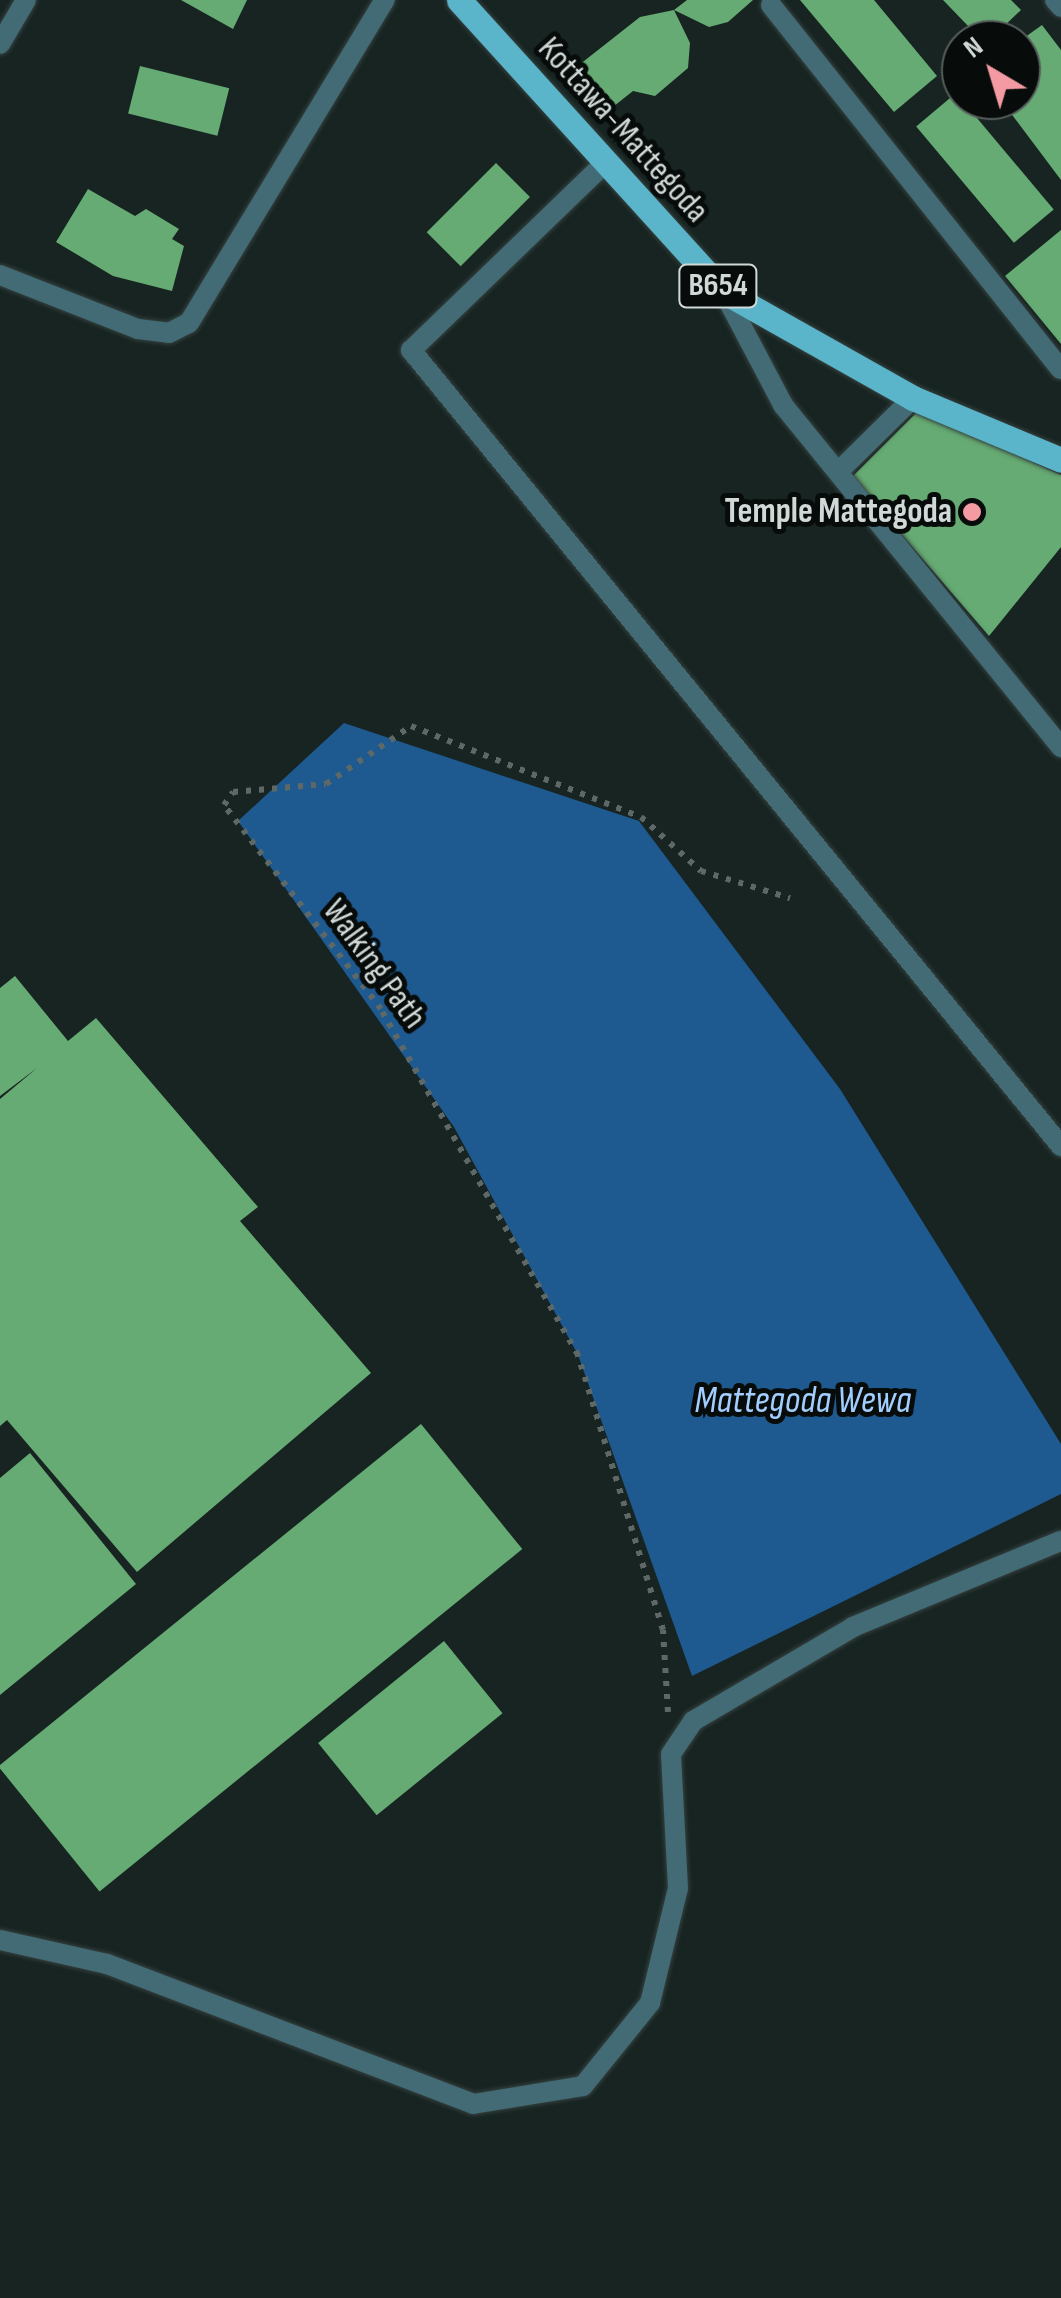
<!DOCTYPE html>
<html>
<head>
<meta charset="utf-8">
<style>
	body { margin:0 }
	#map { position:relative; width:1061px; height:2298px; overflow:hidden; background:#172422; font-family:"Sofia Sans Condensed",sans-serif }
	div>[style] { position:absolute }
	[style*='--x'] { left:calc(var(--x)*1px); top:calc(var(--y)*1px); width:calc(var(--w)*1px); rotate:calc(var(--a)*1deg) }
	.water>* { inset:0; background:#1e5990 }
	.building>* { inset:0; background:#66ab73; transform-origin:0 0 }
	.path>* { height:6px; margin-top:-3px; transform-origin:0; background:repeating-linear-gradient(90deg,#5e6967 0 5px,transparent 0 13px) }
	.roads { filter:drop-shadow(0 0 2px #35413f) drop-shadow(0 0 2px #35413f) }
	.street>* { height:20px; margin:-10px; padding:0 10px; transform-origin:10px; border-radius:10px; background:#426b75 }
	.primary>* { height:25px; margin:-12.5px; padding:0 12.5px; transform-origin:12.5px; border-radius:12.5px; background:#5ab5cb }
	.dots>* { width:28px; height:28px; translate:-50% -50%; box-sizing:border-box; border:5px solid #070c0b; border-radius:50% }
	span { translate:-50% -50%; white-space:nowrap; text-align:center; line-height:1.15; -webkit-text-stroke:10px #070c0b; paint-order:stroke }
	.shield-label span { padding:2px 8px; background:#070c0b; border:2px solid; border-radius:8px; -webkit-text-stroke-width:0 }
	.shield-label { font-size:32px; color:#d0d9d7; font-weight:700 }
	.street-label { font-size:35px; color:#d0d9d7 }
	.poi-label { font-size:35px; color:#d0d9d7; font-weight:700 }
	.right { translate:-100% -50%; text-align:right }
	.water-label { font-size:38px; color:#a1cefe; font-style:italic }
	.north { position:absolute; left:941px; top:20px; width:100px; height:100px; box-sizing:border-box; background:#070c0b; border:2px solid #575e5d; border-radius:50%; rotate:322deg; font-size:28px; font-weight:700; line-height:40px; text-align:center; color:#d0d9d7 }
	.north::after { content:''; display:block; margin:auto; width:35px; height:45px; background:#f49aa2; clip-path:polygon(50% 0,100% 100%,50% 72%,0 100%) }
</style>
</head>
<body>
<div id="map">
	<div class="water">
		<i style="clip-path:polygon(344px 723px,639px 821px,840px 1089px,1061px 1444px,1061px 1494px,692px 1676px,578px 1355px,454px 1127px,238px 821px)"></i>
	</div>
	<div class="building">
		<i style="clip-path:polygon(181px 0,247px 0,233px 29px)"></i>
		<i style="clip-path:polygon(687px 0,753px 0,728px 22px,709px 27px,674px 10px)"></i>
		<i style="clip-path:polygon(800px 0,874px 0,937px 76px,894px 112px)"></i>
		<i style="clip-path:polygon(943px 0,1011px 0,1021px 10px,1000px 30px,970px 28px)"></i>
		<i style="clip-path:polygon(674px 10px,690px 43px,688px 68px,655px 96px,633px 91px,599px 118px,565px 76px,640px 17px)"></i>
		<i style="clip-path:polygon(1042px 25px,1061px 50px,1061px 180px,1001px 100px,1021px 100px,1021px 40px)"></i>
		<i style="left:140px;top:66px;width:92px;height:49px;rotate:14deg"></i>
		<i style="left:956px;top:93px;width:152px;height:52px;rotate:50deg"></i>
		<i style="left:496px;top:163px;width:48px;height:98px;rotate:45deg"></i>
		<i style="clip-path:polygon(88px 189px,135px 216px,146px 209px,179px 229px,172px 239px,184px 246px,172px 291px,113px 276px,56px 242px)"></i>
		<i style="clip-path:polygon(1061px 230px,1061px 344px,1005px 276px)"></i>
		<i style="clip-path:polygon(918px 411px,1061px 475px,1061px 547px,989px 636px,852px 477px)"></i>
		<i style="clip-path:polygon(15px 976px,68px 1041px,96px 1018px,258px 1207px,240px 1221px,371px 1373px,137px 1572px,7px 1420px,0 1426px,0 1099px,37px 1068px,0 1096px,0 988px)"></i>
		<i style="left:421px;top:1424px;width:161px;height:544px;rotate:51deg"></i>
		<i style="clip-path:polygon(30px 1453px,136px 1584px,0 1695px,0 1478px)"></i>
		<i style="left:444px;top:1641px;width:93px;height:162px;rotate:51deg"></i>
	</div>
	<div class="path">
		<i style="--x:668;--y:1712;--w:82;--a:-93.5"></i>
		<i style="--x:663;--y:1630;--w:288;--a:-107.2"></i>
		<i style="--x:578;--y:1355;--w:398;--a:-119.7"></i>
		<i style="--x:381;--y:1009;--w:257;--a:-127.6"></i>
		<i style="--x:224;--y:805;--w:16;--a:-55"></i>
		<i style="--x:233;--y:792;--w:93;--a:-4.9"></i>
		<i style="--x:326;--y:784;--w:103;--a:-34.3"></i>
		<i style="--x:411;--y:726;--w:247;--a:21.6"></i>
		<i style="--x:641;--y:817;--w:81;--a:42"></i>
		<i style="--x:701;--y:871;--w:93;--a:16.9"></i>
	</div>
	<div class="roads">
		<div class="street">
			<i style="--x:1055;--y:0;--w:9;--a:49"></i>
			<i style="--x:771;--y:5;--w:465;--a:51.5"></i>
			<i style="--x:0;--y:44;--w:51;--a:-59.4"></i>
			<i style="--x:606;--y:162;--w:271;--a:136"></i>
			<i style="--x:411;--y:350;--w:1028;--a:50.77"></i>
			<i style="--x:0;--y:275;--w:148;--a:21.4"></i>
			<i style="--x:138;--y:329;--w:31;--a:7"></i>
			<i style="--x:169;--y:333;--w:22;--a:-27"></i>
			<i style="--x:189;--y:323;--w:378;--a:-58.8"></i>
			<i style="--x:723;--y:291;--w:129;--a:62.2"></i>
			<i style="--x:783;--y:405;--w:441;--a:50.9"></i>
			<i style="--x:838;--y:472;--w:105;--a:-44.6"></i>
			<i style="--x:0;--y:1940;--w:110;--a:12.6"></i>
			<i style="--x:107;--y:1964;--w:392;--a:20.9"></i>
			<i style="--x:473;--y:2104;--w:111;--a:-9.3"></i>
			<i style="--x:583;--y:2086;--w:107;--a:-51.1"></i>
			<i style="--x:650;--y:2003;--w:118;--a:-76.3"></i>
			<i style="--x:678;--y:1888;--w:134;--a:-93"></i>
			<i style="--x:671;--y:1754;--w:40;--a:-56"></i>
			<i style="--x:693;--y:1721;--w:186;--a:-30.4"></i>
			<i style="--x:853;--y:1627;--w:225;--a:-22.5"></i>
		</div>
		<div class="primary">
			<i style="--x:459;--y:0;--w:393;--a:47.8"></i>
			<i style="--x:723;--y:291;--w:218;--a:29.4"></i>
			<i style="--x:913;--y:398;--w:160;--a:22.7"></i>
		</div>
	</div>
	<div class="dots">
		<i style="left:972px;top:512px;background:#f49aa2"></i>
	</div>
	<div class="shield-label">
		<span style="left:718px;top:286px">B654</span>
	</div>
	<div class="street-label">
		<span style="left:623px;top:130px;rotate:48deg">Kottawa-Mattegoda</span>
		<span style="left:374px;top:964px;rotate:54deg">Walking Path</span>
	</div>
	<div class="poi-label">
		<span class="right" style="left:952px;top:512px">Temple Mattegoda</span>
	</div>
	<div class="water-label">
		<span style="left:803px;top:1401px">Mattegoda Wewa</span>
	</div>
	<div class="north">N</div>
</div>
</body>
</html>
